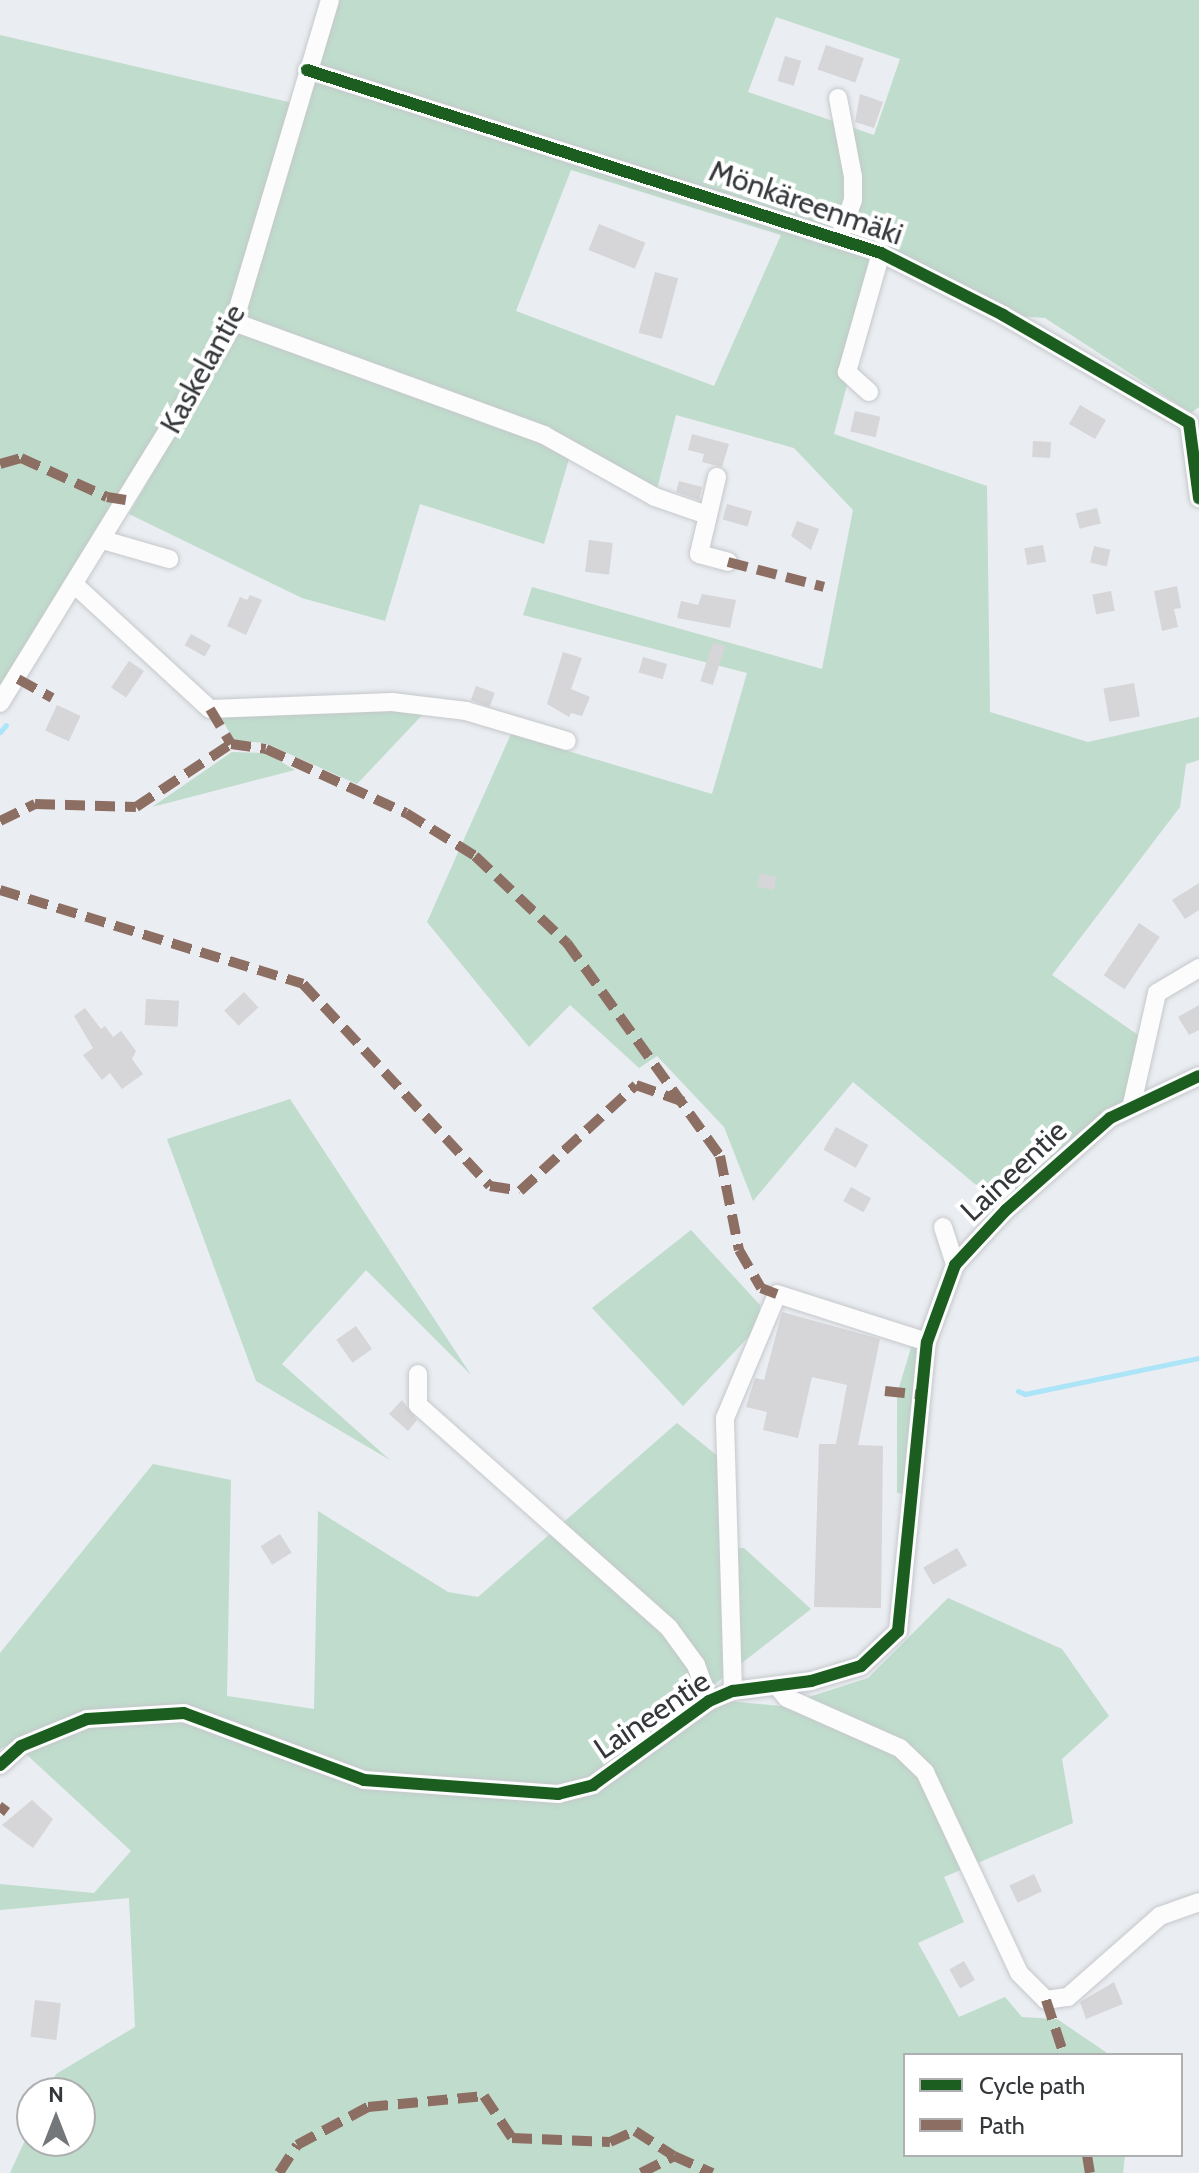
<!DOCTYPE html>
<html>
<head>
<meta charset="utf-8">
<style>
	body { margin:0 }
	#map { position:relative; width:1199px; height:2173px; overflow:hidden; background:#eaedf1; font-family:Cabin,sans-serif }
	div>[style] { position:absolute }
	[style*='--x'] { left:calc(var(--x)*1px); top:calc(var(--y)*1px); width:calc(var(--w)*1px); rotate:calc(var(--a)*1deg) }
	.green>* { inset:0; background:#bfdccc }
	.stream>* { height:5px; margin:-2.5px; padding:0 2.5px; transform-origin:2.5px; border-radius:2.5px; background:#ace4f8 }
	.building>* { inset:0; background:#d6d5d8; transform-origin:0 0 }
	.roads { filter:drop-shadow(0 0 2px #c5c8cb) drop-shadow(0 0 2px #c5c8cb) }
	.minor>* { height:18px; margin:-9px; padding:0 9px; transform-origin:9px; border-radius:9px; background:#fcfcfd }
	.quiet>* { height:10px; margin-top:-5px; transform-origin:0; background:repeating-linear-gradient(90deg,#8d6e63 0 20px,transparent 0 30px) }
	.cycleway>* { height:12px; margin:-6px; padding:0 6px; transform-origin:6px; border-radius:6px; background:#1b5e20 }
	span { translate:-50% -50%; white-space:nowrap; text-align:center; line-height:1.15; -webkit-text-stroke:8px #fff; paint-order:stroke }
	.street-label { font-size:30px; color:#35383a }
	.legend { position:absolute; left:903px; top:2053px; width:280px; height:104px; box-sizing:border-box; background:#fff; border:2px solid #aeafb0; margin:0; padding:10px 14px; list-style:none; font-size:24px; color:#35383a }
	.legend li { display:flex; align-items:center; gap:16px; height:40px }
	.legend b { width:40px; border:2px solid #aeafb0 }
	.north { position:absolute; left:16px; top:2077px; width:80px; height:80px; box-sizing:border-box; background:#fff; border:2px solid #aeafb0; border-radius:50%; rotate:0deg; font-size:22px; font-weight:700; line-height:32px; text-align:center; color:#35383a }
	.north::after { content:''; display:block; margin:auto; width:28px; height:36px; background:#74777a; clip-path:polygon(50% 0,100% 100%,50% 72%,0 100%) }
</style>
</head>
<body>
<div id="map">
	<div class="green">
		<i style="clip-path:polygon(evenodd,330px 0,1199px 0,1199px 407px,1191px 413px,1045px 318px,1003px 315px,882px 253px,834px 434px,987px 486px,990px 712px,1088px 742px,1199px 717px,1199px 760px,1186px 764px,1180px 807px,1052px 975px,1138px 1035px,1132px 1104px,1006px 1210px,853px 1082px,753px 1201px,724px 1127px,657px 1056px,639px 1068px,570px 1005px,529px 1047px,427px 922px,511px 734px,712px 794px,747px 673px,523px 615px,532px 587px,822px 669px,853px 510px,794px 448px,676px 415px,655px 497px,571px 452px,544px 544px,420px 504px,385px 621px,302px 598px,129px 514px,237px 327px,234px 322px,0 703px,0 35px,297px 104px,330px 0,776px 17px,900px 59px,874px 135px,748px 92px,776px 17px,330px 0,571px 170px,781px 235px,714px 386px,516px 311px,571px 170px)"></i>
		<i style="clip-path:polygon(391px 707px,425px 712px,357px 784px,265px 743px,234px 740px,220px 716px)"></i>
		<i style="clip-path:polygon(232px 752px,266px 753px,295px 770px,152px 807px)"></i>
		<i style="clip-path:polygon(290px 1099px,471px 1375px,366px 1270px,282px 1364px,390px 1460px,256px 1381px,167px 1139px)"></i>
		<i style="clip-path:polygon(691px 1230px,760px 1305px,759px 1326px,683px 1406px,592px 1308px)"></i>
		<i style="clip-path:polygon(914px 1338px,927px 1342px,913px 1494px,897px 1493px,897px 1394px)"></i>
		<i style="clip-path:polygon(677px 1423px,725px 1462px,723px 1548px,744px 1548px,811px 1609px,697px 1698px,781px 1706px,868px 1678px,948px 1598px,1062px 1649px,1109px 1716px,1062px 1759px,1073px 1823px,944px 1877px,964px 1922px,918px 1943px,959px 2017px,1005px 1997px,1022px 2017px,1057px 2019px,1110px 2055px,905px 2055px,905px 2155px,1125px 2155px,1123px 2173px,10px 2173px,32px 2125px,32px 2141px,80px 2141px,80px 2093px,47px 2093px,56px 2074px,135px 2027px,129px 1898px,0 1910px,0 1884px,94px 1893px,131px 1851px,13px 1742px,0 1749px,0 1653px,153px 1464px,231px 1480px,227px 1696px,314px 1709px,318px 1511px,448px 1592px,478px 1597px)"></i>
	</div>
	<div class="stream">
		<i style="--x:0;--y:732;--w:9;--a:-49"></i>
		<i style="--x:1018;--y:1391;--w:8;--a:23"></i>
		<i style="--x:1025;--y:1394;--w:178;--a:-11.7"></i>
	</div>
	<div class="building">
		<i style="left:826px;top:45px;width:40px;height:26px;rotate:19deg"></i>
		<i style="left:785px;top:56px;width:17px;height:26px;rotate:17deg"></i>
		<i style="clip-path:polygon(860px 94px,883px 102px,874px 128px,855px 122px)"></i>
		<i style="left:599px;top:224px;width:50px;height:28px;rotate:22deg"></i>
		<i style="left:655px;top:272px;width:24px;height:63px;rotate:15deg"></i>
		<i style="left:1080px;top:405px;width:30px;height:22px;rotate:30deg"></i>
		<i style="left:855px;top:411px;width:26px;height:21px;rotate:13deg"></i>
		<i style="clip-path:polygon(692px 434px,729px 444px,722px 467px,702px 462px,704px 454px,688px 450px)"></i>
		<i style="left:1033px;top:441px;width:18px;height:16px;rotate:3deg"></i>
		<i style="clip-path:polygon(679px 481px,702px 487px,699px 500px,676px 492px)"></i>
		<i style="left:727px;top:504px;width:26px;height:16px;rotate:16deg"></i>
		<i style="left:1097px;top:508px;width:16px;height:22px;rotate:76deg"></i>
		<i style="clip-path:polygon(797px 521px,819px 529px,811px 550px,791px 536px)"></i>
		<i style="left:589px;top:540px;width:24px;height:32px;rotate:7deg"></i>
		<i style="left:1043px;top:545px;width:17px;height:19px;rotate:80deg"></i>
		<i style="left:1094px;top:546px;width:17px;height:17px;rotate:13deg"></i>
		<i style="clip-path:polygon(1177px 586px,1181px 608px,1174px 609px,1178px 627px,1162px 631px,1154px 591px)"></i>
		<i style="left:1111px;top:591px;width:20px;height:19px;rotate:79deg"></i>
		<i style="clip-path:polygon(702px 594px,736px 600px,730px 628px,677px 618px,681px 601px,698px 605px)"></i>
		<i style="clip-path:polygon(250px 595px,262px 600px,246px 635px,227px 626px,240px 597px,247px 600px)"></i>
		<i style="left:191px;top:634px;width:23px;height:13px;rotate:29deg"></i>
		<i style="left:713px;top:642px;width:13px;height:41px;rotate:18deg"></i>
		<i style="clip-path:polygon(563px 652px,582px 658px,571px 689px,590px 697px,582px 716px,571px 713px,569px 717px,547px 704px)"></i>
		<i style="left:643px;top:657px;width:25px;height:16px;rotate:16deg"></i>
		<i style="left:129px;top:661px;width:18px;height:32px;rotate:34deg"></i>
		<i style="left:1134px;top:683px;width:34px;height:31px;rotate:80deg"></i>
		<i style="left:476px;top:686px;width:20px;height:15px;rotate:20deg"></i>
		<i style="left:57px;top:705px;width:26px;height:28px;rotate:25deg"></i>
		<i style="left:760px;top:873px;width:17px;height:14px;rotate:13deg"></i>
		<i style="clip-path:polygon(1199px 883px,1199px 910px,1185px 919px,1172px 900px)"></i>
		<i style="left:1139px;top:923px;width:25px;height:63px;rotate:34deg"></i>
		<i style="left:244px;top:992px;width:21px;height:27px;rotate:47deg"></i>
		<i style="left:146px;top:999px;width:33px;height:26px;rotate:3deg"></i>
		<i style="clip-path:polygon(1199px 1005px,1199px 1030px,1189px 1035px,1178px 1017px)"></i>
		<i style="clip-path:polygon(85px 1008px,101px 1029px,105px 1026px,113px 1037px,121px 1031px,136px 1051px,132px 1059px,143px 1074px,122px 1089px,110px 1073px,102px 1080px,83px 1055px,93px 1048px,74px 1016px)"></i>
		<i style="left:836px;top:1127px;width:37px;height:26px;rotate:29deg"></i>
		<i style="left:851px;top:1187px;width:23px;height:16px;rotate:29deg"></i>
		<i style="clip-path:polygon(782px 1312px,880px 1339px,858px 1445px,883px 1446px,881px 1608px,814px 1607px,819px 1444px,836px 1444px,847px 1385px,812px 1377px,798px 1438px,763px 1430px,767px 1412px,746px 1407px,755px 1378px,764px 1380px)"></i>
		<i style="left:356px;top:1326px;width:28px;height:24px;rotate:55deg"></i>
		<i style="clip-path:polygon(402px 1400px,417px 1420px,408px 1431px,389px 1414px)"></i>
		<i style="left:280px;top:1534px;width:22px;height:23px;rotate:58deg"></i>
		<i style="left:957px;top:1548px;width:20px;height:39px;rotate:60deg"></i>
		<i style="clip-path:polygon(32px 1800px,53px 1819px,33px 1848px,2px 1825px)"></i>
		<i style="left:1034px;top:1874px;width:19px;height:27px;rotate:65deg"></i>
		<i style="left:964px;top:1961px;width:22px;height:17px;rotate:60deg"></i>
		<i style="clip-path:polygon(1114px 1982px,1123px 2004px,1086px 2019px,1080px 2002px)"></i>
		<i style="left:35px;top:2000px;width:26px;height:37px;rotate:7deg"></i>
	</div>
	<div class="roads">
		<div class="minor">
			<i style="--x:307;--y:70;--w:602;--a:17.68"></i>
			<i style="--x:881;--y:253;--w:137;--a:26.9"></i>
			<i style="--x:1003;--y:315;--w:215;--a:30.1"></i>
			<i style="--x:1189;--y:423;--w:76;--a:82.4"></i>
			<i style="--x:838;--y:98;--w:80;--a:79.2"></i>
			<i style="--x:853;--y:177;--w:23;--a:90"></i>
			<i style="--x:853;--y:200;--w:41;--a:109.7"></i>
			<i style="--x:234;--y:322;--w:330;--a:20"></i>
			<i style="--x:544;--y:435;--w:127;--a:29.2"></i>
			<i style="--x:655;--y:497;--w:55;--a:19.1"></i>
			<i style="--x:869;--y:392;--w:30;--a:-138"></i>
			<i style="--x:847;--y:372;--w:124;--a:-74.1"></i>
			<i style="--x:717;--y:477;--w:79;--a:103.2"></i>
			<i style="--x:699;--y:554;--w:30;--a:15"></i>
			<i style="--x:103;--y:540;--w:69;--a:16.1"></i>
			<i style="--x:75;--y:585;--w:183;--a:42.6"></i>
			<i style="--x:210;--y:709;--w:182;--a:-2.2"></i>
			<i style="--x:392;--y:702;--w:75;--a:6.9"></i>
			<i style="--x:466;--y:711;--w:105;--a:16.5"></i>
			<i style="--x:0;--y:703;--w:447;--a:-58.4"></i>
			<i style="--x:234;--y:322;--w:336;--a:-73.4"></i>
			<i style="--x:1132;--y:1104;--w:114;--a:-77.3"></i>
			<i style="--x:1157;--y:993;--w:49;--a:-30.8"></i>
			<i style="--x:943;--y:1227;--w:40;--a:72"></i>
			<i style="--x:418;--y:1374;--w:31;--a:90"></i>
			<i style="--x:418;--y:1405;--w:336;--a:41.6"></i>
			<i style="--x:669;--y:1628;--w:46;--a:53.9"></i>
			<i style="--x:696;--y:1665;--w:38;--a:70"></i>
			<i style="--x:777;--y:1686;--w:16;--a:50"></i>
			<i style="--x:787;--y:1698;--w:124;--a:23.9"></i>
			<i style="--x:900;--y:1748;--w:35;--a:44"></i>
			<i style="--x:925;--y:1772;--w:222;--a:64.9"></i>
			<i style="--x:1019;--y:1973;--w:38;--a:45"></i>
			<i style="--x:1046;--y:2000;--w:22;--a:-8"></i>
			<i style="--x:1068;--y:1997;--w:123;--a:-41.4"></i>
			<i style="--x:1160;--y:1916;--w:41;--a:-19.7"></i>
			<i style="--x:733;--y:1691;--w:273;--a:-91.7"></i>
			<i style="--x:725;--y:1418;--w:134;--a:-67.2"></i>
			<i style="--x:777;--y:1294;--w:157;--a:17.7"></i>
			<i style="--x:0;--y:1765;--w:28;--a:-42"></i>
			<i style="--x:21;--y:1746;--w:71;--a:-22.2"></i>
			<i style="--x:87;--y:1719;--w:97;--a:-3.5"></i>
			<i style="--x:184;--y:1713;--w:192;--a:20.4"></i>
			<i style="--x:364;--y:1780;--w:195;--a:4.1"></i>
			<i style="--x:558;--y:1794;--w:36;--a:-14"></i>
			<i style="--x:593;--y:1785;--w:143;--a:-35.9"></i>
			<i style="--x:709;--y:1701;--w:26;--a:-23"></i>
			<i style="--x:733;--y:1691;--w:79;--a:-7.3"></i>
			<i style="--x:811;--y:1681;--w:52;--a:-16.7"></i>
			<i style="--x:861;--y:1666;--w:51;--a:-43.4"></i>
			<i style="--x:898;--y:1631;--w:290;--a:-84.3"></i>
			<i style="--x:927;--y:1342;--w:82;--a:-70"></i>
			<i style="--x:955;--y:1265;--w:75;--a:-47.2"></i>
			<i style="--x:1006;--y:1210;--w:139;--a:-41.5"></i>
			<i style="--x:1110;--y:1118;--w:98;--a:-25.3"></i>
		</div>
	</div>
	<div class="quiet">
		<i style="--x:0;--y:464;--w:22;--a:-16"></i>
		<i style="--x:21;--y:458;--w:94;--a:24.4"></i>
		<i style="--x:107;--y:497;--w:19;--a:9"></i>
		<i style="--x:728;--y:562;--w:99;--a:14.6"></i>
		<i style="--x:18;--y:679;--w:39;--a:29"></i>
		<i style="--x:210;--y:709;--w:41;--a:59"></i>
		<i style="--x:0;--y:821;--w:39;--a:-26"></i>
		<i style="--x:35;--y:804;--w:101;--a:1.7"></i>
		<i style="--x:136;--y:807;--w:114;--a:-33.6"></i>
		<i style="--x:231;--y:744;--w:35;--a:8"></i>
		<i style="--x:266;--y:749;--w:154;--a:24.6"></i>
		<i style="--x:406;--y:813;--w:81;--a:31.9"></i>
		<i style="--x:475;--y:856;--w:127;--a:43.4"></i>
		<i style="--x:567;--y:943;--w:262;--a:54.3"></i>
		<i style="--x:720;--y:1156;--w:96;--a:78.6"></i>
		<i style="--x:739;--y:1250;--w:44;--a:59.9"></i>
		<i style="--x:761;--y:1288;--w:17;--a:21"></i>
		<i style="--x:0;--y:890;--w:317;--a:17.2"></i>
		<i style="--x:303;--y:984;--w:275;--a:47.2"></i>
		<i style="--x:490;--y:1186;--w:30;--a:9"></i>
		<i style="--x:520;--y:1191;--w:157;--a:-42.4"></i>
		<i style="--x:636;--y:1085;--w:51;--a:19.5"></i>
		<i style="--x:885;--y:1391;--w:37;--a:6"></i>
		<i style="--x:0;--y:1813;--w:10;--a:-53"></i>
		<i style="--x:1046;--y:2000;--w:58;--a:71.9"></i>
		<i style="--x:1087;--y:2155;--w:18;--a:81"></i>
		<i style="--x:279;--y:2173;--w:33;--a:-57"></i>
		<i style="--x:297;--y:2145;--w:81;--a:-28.2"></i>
		<i style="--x:368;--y:2107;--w:117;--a:-5.4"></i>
		<i style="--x:484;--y:2096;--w:50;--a:56.3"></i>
		<i style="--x:512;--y:2138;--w:98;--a:2.3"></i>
		<i style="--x:610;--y:2142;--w:27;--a:-24"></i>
		<i style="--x:635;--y:2131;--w:46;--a:32.7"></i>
		<i style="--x:641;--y:2173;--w:37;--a:-27"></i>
		<i style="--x:674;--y:2156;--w:42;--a:24.1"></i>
	</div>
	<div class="cycleway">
		<i style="--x:307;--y:70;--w:602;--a:17.68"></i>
		<i style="--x:881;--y:253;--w:137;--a:26.9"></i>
		<i style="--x:1003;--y:315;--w:215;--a:30.1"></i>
		<i style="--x:1189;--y:423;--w:76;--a:82.4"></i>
		<i style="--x:0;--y:1765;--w:28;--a:-42"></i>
		<i style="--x:21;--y:1746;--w:71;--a:-22.2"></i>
		<i style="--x:87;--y:1719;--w:97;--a:-3.5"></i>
		<i style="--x:184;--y:1713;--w:192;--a:20.4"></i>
		<i style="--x:364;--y:1780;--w:195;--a:4.1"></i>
		<i style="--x:558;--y:1794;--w:36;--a:-14"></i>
		<i style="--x:593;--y:1785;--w:143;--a:-35.9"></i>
		<i style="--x:709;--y:1701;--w:26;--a:-23"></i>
		<i style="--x:733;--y:1691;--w:79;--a:-7.3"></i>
		<i style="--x:811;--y:1681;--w:52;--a:-16.7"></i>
		<i style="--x:861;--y:1666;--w:51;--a:-43.4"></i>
		<i style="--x:898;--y:1631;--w:290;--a:-84.3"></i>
		<i style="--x:927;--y:1342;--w:82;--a:-70"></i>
		<i style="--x:955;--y:1265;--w:75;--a:-47.2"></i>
		<i style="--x:1006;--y:1210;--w:139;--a:-41.5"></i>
		<i style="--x:1110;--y:1118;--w:98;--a:-25.3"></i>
	</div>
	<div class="street-label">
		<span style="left:806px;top:203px;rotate:19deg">Mönkäreenmäki</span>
		<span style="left:203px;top:369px;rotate:-61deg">Kaskelantie</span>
		<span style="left:1014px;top:1171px;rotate:-43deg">Laineentie</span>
		<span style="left:652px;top:1715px;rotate:-34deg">Laineentie</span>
	</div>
	<ul class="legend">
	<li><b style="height:10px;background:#1b5e20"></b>Cycle path</li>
	<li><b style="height:10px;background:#8d6e63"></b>Path</li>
	</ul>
	<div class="north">N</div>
</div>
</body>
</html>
